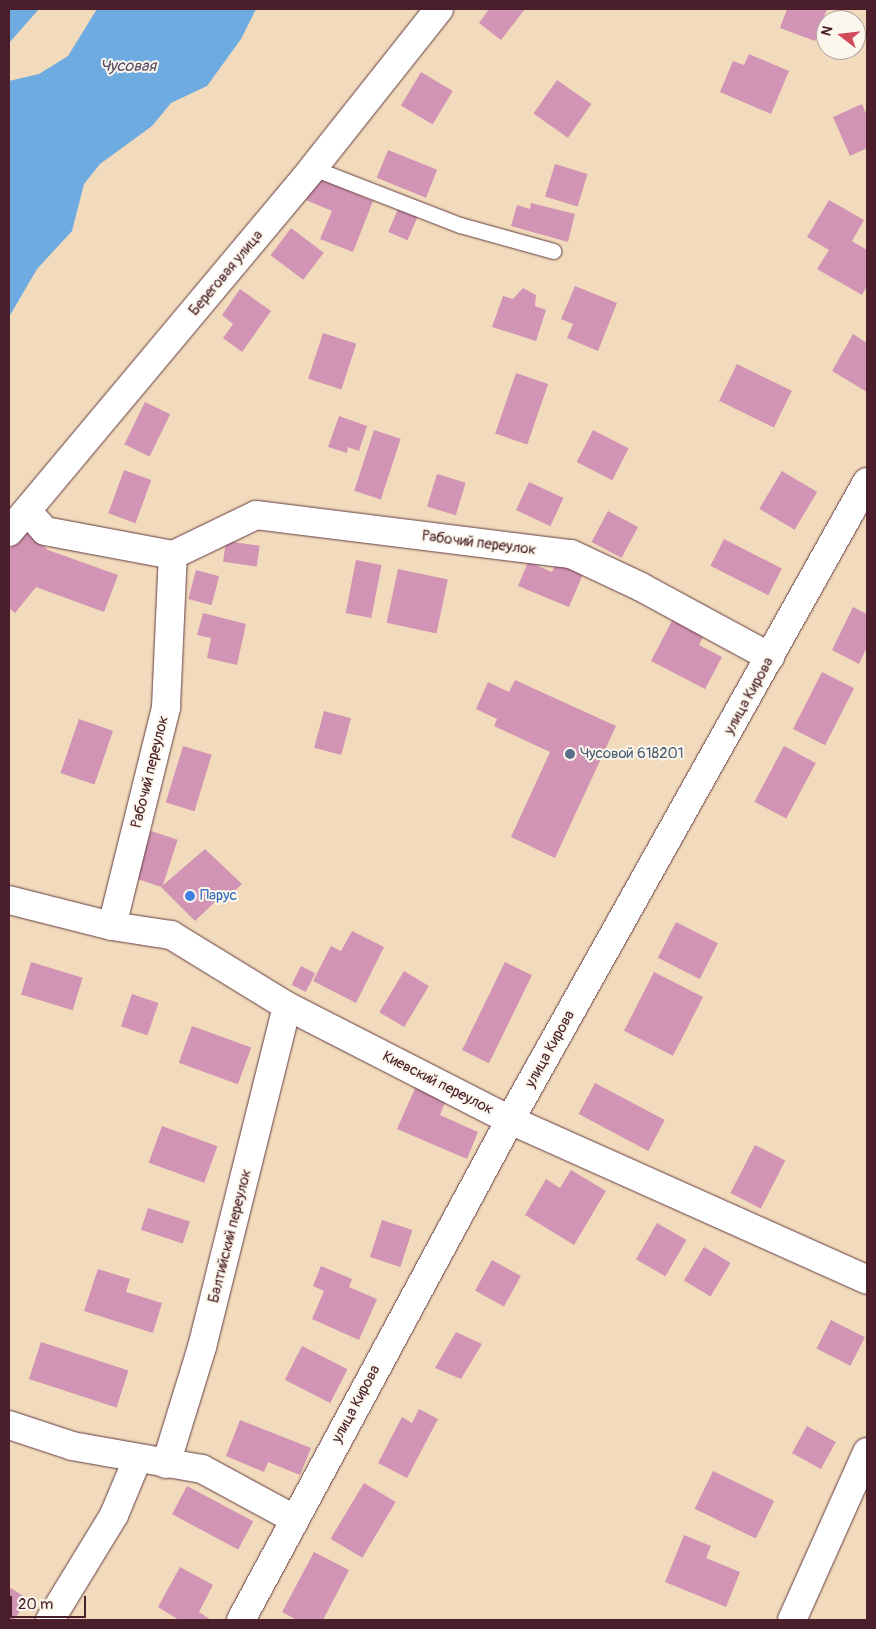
<!DOCTYPE html>
<html>
<head>
<meta charset="utf-8">
<style>
	body { margin:0 }
	#map { position:relative; width:876px; height:1629px; overflow:hidden; background:#f2dbbc; font-family:Pangolin,sans-serif }
	div>[style] { position:absolute }
	[style*='--x'] { left:calc(var(--x)*1px); top:calc(var(--y)*1px); width:calc(var(--w)*1px); rotate:calc(var(--a)*1deg) }
	.water>* { inset:0; background:#6eabe0 }
	.building>* { inset:0; background:#d194b4; transform-origin:0 0 }
	.roads { filter:drop-shadow(0 0 1px #633b41) drop-shadow(0 0 1px #633b41) }
	.service>* { height:15px; margin:-7.5px; padding:0 7.5px; transform-origin:7.5px; border-radius:7.5px; background:#fff }
	.minor>* { height:28px; margin:-14px; padding:0 14px; transform-origin:14px; border-radius:14px; background:#fff }
	.tertiary>* { height:28px; margin:-14px; padding:0 14px; transform-origin:14px; border-radius:14px; background:#fff }
	.dots>* { width:14px; height:14px; translate:-50% -50%; box-sizing:border-box; border:2px solid #fbf7ec; border-radius:50% }
	span { translate:-50% -50%; white-space:nowrap; text-align:center; line-height:1.15; -webkit-text-stroke:4px #fbf7ec; paint-order:stroke }
	.street-label { font-size:15px; color:#4a1f2b }
	.service-label { font-size:15px; color:#4e5e75 }
	.left { translate:0 -50%; text-align:left }
	.shop-label { font-size:15px; color:#366cbe }
	.water-label { font-size:16px; color:#57506a; font-style:italic }
	.frame { position:absolute; inset:0; border:10px solid #4a1f2b; pointer-events:none }
	.north { position:absolute; left:816px; top:10px; width:50px; height:50px; box-sizing:border-box; background:#fbf7ec; border:1px solid #b4a19f; border-radius:50%; rotate:286deg; font-size:14px; font-weight:700; line-height:20px; text-align:center; color:#4a1f2b }
	.north::after { content:''; display:block; margin:auto; width:18px; height:22px; background:#d1495b; clip-path:polygon(50% 0,100% 100%,50% 72%,0 100%) }
	.scale { position:absolute; left:10px; top:1596px; width:76px; height:22px; box-sizing:border-box; border:2px solid #4a1f2b; border-top:0; padding-left:6px; font-size:15px; line-height:18px; white-space:nowrap; color:#4a1f2b; -webkit-text-stroke:4px #fbf7ec; paint-order:stroke }
</style>
</head>
<body>
<div id="map">
	<div class="water">
		<i style="clip-path:polygon(9px 9px,39px 9px,9px 43px)"></i>
		<i style="clip-path:polygon(97px 9px,256px 9px,241px 39px,207px 86px,171px 103px,152px 126px,100px 164px,84px 184px,72px 231px,37px 269px,9px 317px,9px 81px,39px 74px,68px 56px)"></i>
	</div>
	<div class="building">
		<i style="clip-path:polygon(489px 9px,525px 9px,501px 40px,479px 23px)"></i>
		<i style="clip-path:polygon(787px 9px,827px 9px,815px 41px,780px 28px)"></i>
		<i style="clip-path:polygon(749px 54px,789px 71px,771px 114px,720px 92px,733px 61px,744px 65px)"></i>
		<i style="left:421px;top:72px;width:37px;height:39px;rotate:31deg"></i>
		<i style="left:557px;top:80px;width:42px;height:41px;rotate:35deg"></i>
		<i style="clip-path:polygon(862px 104px,867px 116px,867px 148px,850px 156px,833px 117px)"></i>
		<i style="left:388px;top:150px;width:53px;height:30px;rotate:22deg"></i>
		<i style="left:555px;top:164px;width:34px;height:34px;rotate:17deg"></i>
		<i style="clip-path:polygon(315px 177px,373px 201px,353px 252px,320px 239px,332px 211px,306px 200px)"></i>
		<i style="clip-path:polygon(829px 200px,864px 220px,852px 241px,867px 250px,867px 286px,862px 295px,817px 269px,829px 250px,807px 237px)"></i>
		<i style="clip-path:polygon(531px 203px,575px 214px,568px 242px,511px 226px,517px 205px,530px 209px)"></i>
		<i style="left:398px;top:209px;width:21px;height:25px;rotate:23deg"></i>
		<i style="left:291px;top:228px;width:41px;height:34px;rotate:37deg"></i>
		<i style="clip-path:polygon(575px 286px,617px 303px,598px 351px,567px 338px,573px 324px,561px 319px)"></i>
		<i style="clip-path:polygon(523px 288px,536px 295px,535px 306px,546px 310px,536px 341px,492px 327px,503px 296px,513px 299px)"></i>
		<i style="clip-path:polygon(240px 289px,271px 311px,242px 352px,223px 338px,233px 324px,222px 315px)"></i>
		<i style="left:323px;top:333px;width:35px;height:48px;rotate:18deg"></i>
		<i style="clip-path:polygon(853px 334px,867px 343px,867px 392px,832px 371px)"></i>
		<i style="left:737px;top:364px;width:61px;height:41px;rotate:26deg"></i>
		<i style="left:516px;top:373px;width:34px;height:64px;rotate:19deg"></i>
		<i style="left:145px;top:402px;width:28px;height:47px;rotate:26deg"></i>
		<i style="clip-path:polygon(339px 416px,367px 426px,359px 451px,348px 447px,347px 453px,328px 447px)"></i>
		<i style="left:374px;top:430px;width:28px;height:64px;rotate:18deg"></i>
		<i style="left:593px;top:430px;width:40px;height:36px;rotate:27deg"></i>
		<i style="left:124px;top:470px;width:29px;height:46px;rotate:20deg"></i>
		<i style="left:782px;top:471px;width:41px;height:44px;rotate:31deg"></i>
		<i style="left:437px;top:474px;width:30px;height:34px;rotate:17deg"></i>
		<i style="left:529px;top:482px;width:38px;height:31px;rotate:25deg"></i>
		<i style="left:608px;top:511px;width:34px;height:35px;rotate:28deg"></i>
		<i style="clip-path:polygon(25px 530px,48px 550px,118px 575px,104px 612px,36px 587px,15px 613px,9px 608px,9px 550px)"></i>
		<i style="left:724px;top:539px;width:65px;height:30px;rotate:27deg"></i>
		<i style="left:226px;top:541px;width:34px;height:21px;rotate:8deg"></i>
		<i style="left:356px;top:560px;width:26px;height:54px;rotate:11deg"></i>
		<i style="clip-path:polygon(528px 562px,552px 572px,556px 563px,583px 574px,569px 607px,518px 586px)"></i>
		<i style="left:398px;top:569px;width:51px;height:55px;rotate:12deg"></i>
		<i style="left:196px;top:570px;width:24px;height:30px;rotate:15deg"></i>
		<i style="clip-path:polygon(853px 607px,867px 614px,867px 647px,859px 664px,832px 650px)"></i>
		<i style="clip-path:polygon(203px 613px,246px 624px,237px 665px,207px 658px,211px 638px,197px 635px)"></i>
		<i style="clip-path:polygon(675px 615px,706px 631px,699px 645px,722px 657px,705px 689px,651px 661px)"></i>
		<i style="left:822px;top:672px;width:36px;height:64px;rotate:27deg"></i>
		<i style="clip-path:polygon(515px 680px,616px 726px,555px 858px,511px 837px,550px 752px,494px 726px,497px 719px,476px 709px,488px 682px,509px 692px)"></i>
		<i style="left:324px;top:711px;width:28px;height:38px;rotate:15deg"></i>
		<i style="left:79px;top:719px;width:36px;height:57px;rotate:19deg"></i>
		<i style="left:183px;top:746px;width:30px;height:59px;rotate:17deg"></i>
		<i style="left:784px;top:746px;width:36px;height:63px;rotate:28deg"></i>
		<i style="left:151px;top:831px;width:28px;height:50px;rotate:18deg"></i>
		<i style="clip-path:polygon(205px 849px,242px 884px,222px 903px,218px 899px,195px 921px,161px 887px)"></i>
		<i style="left:676px;top:922px;width:47px;height:40px;rotate:27deg"></i>
		<i style="clip-path:polygon(352px 931px,384px 947px,356px 1003px,313px 981px,331px 946px,341px 951px)"></i>
		<i style="left:31px;top:962px;width:54px;height:34px;rotate:17deg"></i>
		<i style="left:505px;top:962px;width:30px;height:98px;rotate:26deg"></i>
		<i style="left:301px;top:966px;width:16px;height:21px;rotate:27deg"></i>
		<i style="left:404px;top:971px;width:29px;height:48px;rotate:31deg"></i>
		<i style="left:654px;top:972px;width:55px;height:66px;rotate:27deg"></i>
		<i style="left:132px;top:994px;width:28px;height:34px;rotate:19deg"></i>
		<i style="left:192px;top:1026px;width:63px;height:39px;rotate:20deg"></i>
		<i style="left:595px;top:1083px;width:79px;height:35px;rotate:28deg"></i>
		<i style="clip-path:polygon(416px 1086px,446px 1100px,440px 1115px,478px 1132px,467px 1159px,397px 1129px)"></i>
		<i style="left:162px;top:1126px;width:59px;height:39px;rotate:20deg"></i>
		<i style="left:755px;top:1145px;width:34px;height:54px;rotate:27deg"></i>
		<i style="clip-path:polygon(571px 1170px,606px 1191px,574px 1245px,525px 1215px,546px 1179px,560px 1188px)"></i>
		<i style="left:148px;top:1208px;width:44px;height:23px;rotate:18deg"></i>
		<i style="left:382px;top:1220px;width:32px;height:39px;rotate:18deg"></i>
		<i style="left:657px;top:1223px;width:34px;height:42px;rotate:30deg"></i>
		<i style="left:704px;top:1247px;width:31px;height:39px;rotate:31deg"></i>
		<i style="left:492px;top:1260px;width:33px;height:35px;rotate:29deg"></i>
		<i style="clip-path:polygon(321px 1266px,352px 1279px,349px 1287px,377px 1299px,359px 1340px,312px 1319px,324px 1291px,313px 1286px)"></i>
		<i style="clip-path:polygon(98px 1269px,130px 1279px,126px 1292px,162px 1303px,153px 1333px,84px 1311px)"></i>
		<i style="left:831px;top:1320px;width:38px;height:32px;rotate:27deg"></i>
		<i style="clip-path:polygon(456px 1332px,482px 1344px,461px 1379px,435px 1368px)"></i>
		<i style="left:41px;top:1342px;width:92px;height:39px;rotate:18deg"></i>
		<i style="left:302px;top:1346px;width:51px;height:38px;rotate:27deg"></i>
		<i style="clip-path:polygon(419px 1409px,438px 1419px,407px 1478px,378px 1463px,402px 1417px,412px 1423px)"></i>
		<i style="clip-path:polygon(240px 1420px,311px 1448px,300px 1475px,268px 1462px,264px 1472px,226px 1456px)"></i>
		<i style="left:807px;top:1426px;width:33px;height:31px;rotate:29deg"></i>
		<i style="left:713px;top:1471px;width:68px;height:42px;rotate:26deg"></i>
		<i style="left:364px;top:1483px;width:37px;height:65px;rotate:31deg"></i>
		<i style="left:187px;top:1486px;width:75px;height:32px;rotate:28deg"></i>
		<i style="clip-path:polygon(684px 1535px,711px 1546px,706px 1558px,740px 1572px,726px 1607px,665px 1582px)"></i>
		<i style="clip-path:polygon(314px 1552px,349px 1570px,323px 1620px,297px 1620px,282px 1612px)"></i>
		<i style="clip-path:polygon(180px 1567px,213px 1585px,199px 1612px,211px 1620px,179px 1620px,158px 1607px)"></i>
		<i style="clip-path:polygon(9px 1587px,28px 1599px,14px 1620px,9px 1619px)"></i>
	</div>
	<div class="roads">
		<div class="service">
			<i style="--x:313;--y:168;--w:158;--a:21.2"></i>
			<i style="--x:460;--y:225;--w:97;--a:15.6"></i>
		</div>
		<div class="minor">
			<i style="--x:28;--y:512;--w:25;--a:48"></i>
			<i style="--x:45;--y:531;--w:130;--a:10.6"></i>
			<i style="--x:173;--y:555;--w:92;--a:-25.7"></i>
			<i style="--x:256;--y:515;--w:317;--a:7.1"></i>
			<i style="--x:571;--y:554;--w:77;--a:25.2"></i>
			<i style="--x:641;--y:587;--w:147;--a:28.5"></i>
			<i style="--x:9;--y:532;--w:474;--a:-50.1"></i>
			<i style="--x:313;--y:168;--w:203;--a:-51.6"></i>
			<i style="--x:9;--y:900;--w:106;--a:14.2"></i>
			<i style="--x:112;--y:926;--w:60;--a:8.7"></i>
			<i style="--x:171;--y:935;--w:136;--a:31.5"></i>
			<i style="--x:287;--y:1006;--w:250;--a:27.1"></i>
			<i style="--x:510;--y:1120;--w:391;--a:24.1"></i>
			<i style="--x:112;--y:926;--w:226;--a:-76.1"></i>
			<i style="--x:166;--y:707;--w:152;--a:-87.4"></i>
			<i style="--x:9;--y:1425;--w:66;--a:18.4"></i>
			<i style="--x:72;--y:1446;--w:132;--a:10"></i>
			<i style="--x:202;--y:1469;--w:105;--a:28.5"></i>
			<i style="--x:166;--y:1464;--w:122;--a:-72.9"></i>
			<i style="--x:202;--y:1347;--w:351;--a:-76"></i>
			<i style="--x:50;--y:1620;--w:123;--a:-58.6"></i>
			<i style="--x:114;--y:1515;--w:60;--a:-67.3"></i>
			<i style="--x:792;--y:1620;--w:184;--a:-65.9"></i>
		</div>
		<div class="tertiary">
			<i style="--x:241;--y:1620;--w:568;--a:-61.72"></i>
			<i style="--x:510;--y:1120;--w:731;--a:-60.77"></i>
		</div>
	</div>
	<div class="dots">
		<i style="left:570px;top:754px;background:#5c6f8a"></i>
		<i style="left:190px;top:896px;background:#3f7fe0"></i>
	</div>
	<div class="street-label">
		<span style="left:226px;top:273px;rotate:-50deg">Береговая улица</span>
		<span style="left:479px;top:543px;rotate:7deg">Рабочий переулок</span>
		<span style="left:749px;top:696px;rotate:-61deg">улица Кирова</span>
		<span style="left:150px;top:772px;rotate:-76deg">Рабочий переулок</span>
		<span style="left:550px;top:1049px;rotate:-61deg">улица Кирова</span>
		<span style="left:438px;top:1083px;rotate:27deg">Киевский переулок</span>
		<span style="left:230px;top:1236px;rotate:-76deg">Балтийский переулок</span>
		<span style="left:356px;top:1404px;rotate:-62deg">улица Кирова</span>
	</div>
	<div class="service-label">
		<span class="left" style="left:580px;top:754px">Чусовой 618201</span>
	</div>
	<div class="shop-label">
		<span class="left" style="left:200px;top:896px">Парус</span>
	</div>
	<div class="water-label">
		<span style="left:128px;top:66px">Чусовая</span>
	</div>
	<div class="frame"></div>
	<div class="north">N</div>
	<div class="scale">20 m</div>
</div>
</body>
</html>
